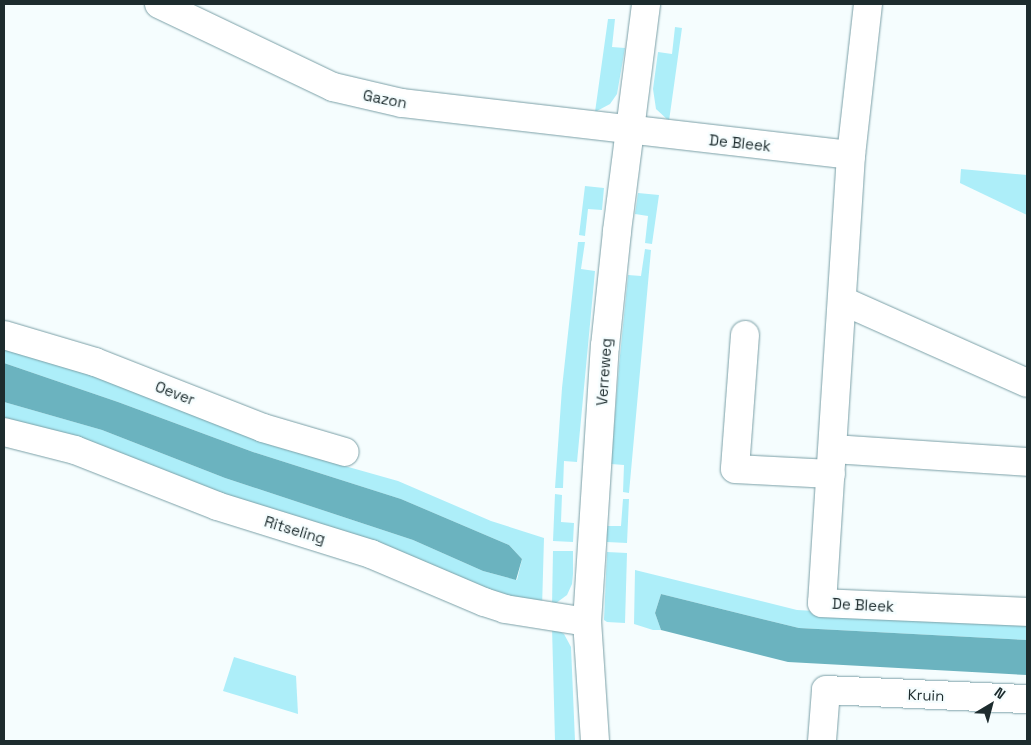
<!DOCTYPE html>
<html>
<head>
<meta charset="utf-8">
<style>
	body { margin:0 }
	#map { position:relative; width:1031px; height:745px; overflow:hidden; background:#f5fdfe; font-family:"Space Grotesk",sans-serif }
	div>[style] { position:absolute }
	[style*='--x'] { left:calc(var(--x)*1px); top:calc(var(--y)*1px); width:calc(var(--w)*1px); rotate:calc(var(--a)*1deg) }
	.green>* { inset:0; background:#adeef9 }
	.water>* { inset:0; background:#6bb3bf }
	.roads { filter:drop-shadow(0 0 1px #7ba0a7) drop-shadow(0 0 1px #7ba0a7) }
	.minor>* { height:28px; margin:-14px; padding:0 14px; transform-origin:14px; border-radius:14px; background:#fff }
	span { translate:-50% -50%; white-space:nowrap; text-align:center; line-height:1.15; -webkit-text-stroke:4.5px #f5fdfe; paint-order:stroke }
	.street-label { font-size:15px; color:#1d2c2e }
	.frame { position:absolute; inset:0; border:5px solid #1d2c2e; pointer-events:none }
	.north { position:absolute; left:966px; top:680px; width:50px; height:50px; -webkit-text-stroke:4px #f5fdfe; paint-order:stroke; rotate:37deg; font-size:14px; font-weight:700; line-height:20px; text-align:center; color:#1d2c2e }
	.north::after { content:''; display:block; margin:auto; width:18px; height:22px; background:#1d2c2e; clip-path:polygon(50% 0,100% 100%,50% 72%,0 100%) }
</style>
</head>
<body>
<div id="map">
	<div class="green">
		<i style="clip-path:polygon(608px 19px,615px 19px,612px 47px,625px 48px,617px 94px,610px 104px,595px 112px)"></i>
		<i style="clip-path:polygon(675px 27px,682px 28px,669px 121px,656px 109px,653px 89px,658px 52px,672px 54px)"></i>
		<i style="clip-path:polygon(961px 169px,1027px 175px,1027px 215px,960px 183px)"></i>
		<i style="clip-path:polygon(585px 186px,604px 188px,602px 210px,588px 209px,585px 236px,579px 235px)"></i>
		<i style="clip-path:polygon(638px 193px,659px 195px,652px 244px,645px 243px,648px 216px,635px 214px)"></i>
		<i style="clip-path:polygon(578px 242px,585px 242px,581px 269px,595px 271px,577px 462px,564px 461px,563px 488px,555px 488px,562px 388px)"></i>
		<i style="clip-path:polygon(645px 249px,651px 250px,629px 493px,623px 492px,624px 465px,611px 464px,619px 366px,628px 275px,641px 276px)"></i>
		<i style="clip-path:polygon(4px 349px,103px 379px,274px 446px,398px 481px,491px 521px,544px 538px,542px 608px,506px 596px,384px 546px,307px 523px,4px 419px,4px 402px,102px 430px,225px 478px,413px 540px,483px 571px,517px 580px,522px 559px,509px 545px,401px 499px,253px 452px,118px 402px,4px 363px)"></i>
		<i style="clip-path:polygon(555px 494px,562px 495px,561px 522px,574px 523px,573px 542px,553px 541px)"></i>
		<i style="clip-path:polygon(623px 499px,629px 499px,627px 543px,607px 542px,607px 526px,621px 526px)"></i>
		<i style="clip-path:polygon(553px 551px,573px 551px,573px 574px,572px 584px,567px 595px,552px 606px)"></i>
		<i style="clip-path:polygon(607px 552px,627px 553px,625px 623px,607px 622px,604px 620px)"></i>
		<i style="clip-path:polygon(635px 570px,797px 610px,1027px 623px,1027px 640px,799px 628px,661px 594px,655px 613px,661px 630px,653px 630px,634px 624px)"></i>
		<i style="clip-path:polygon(552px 627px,564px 634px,571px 647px,575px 741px,555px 741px)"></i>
		<i style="clip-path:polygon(234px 657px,296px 676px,298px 714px,223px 691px)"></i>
	</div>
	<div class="water">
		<i style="clip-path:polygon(4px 363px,118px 402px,253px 452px,401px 499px,509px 545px,522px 559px,516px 580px,483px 571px,413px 540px,225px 478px,102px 430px,4px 402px)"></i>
		<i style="clip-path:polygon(661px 594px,799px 628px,1027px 640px,1027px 675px,788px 662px,661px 630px,655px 613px)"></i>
	</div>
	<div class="roads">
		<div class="minor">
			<i style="--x:159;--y:4;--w:193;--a:25.5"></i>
			<i style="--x:333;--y:87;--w:71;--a:13.1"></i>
			<i style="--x:402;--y:103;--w:452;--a:6.6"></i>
			<i style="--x:868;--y:4;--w:152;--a:96.4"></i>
			<i style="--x:851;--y:155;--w:449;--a:93.7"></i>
			<i style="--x:822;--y:603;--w:205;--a:2.5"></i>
			<i style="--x:843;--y:301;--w:201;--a:24"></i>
			<i style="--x:4;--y:335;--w:95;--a:16.5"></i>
			<i style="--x:95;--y:362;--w:180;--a:21.4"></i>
			<i style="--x:263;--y:428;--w:85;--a:16.3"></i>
			<i style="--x:745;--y:335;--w:134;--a:94.3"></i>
			<i style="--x:735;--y:469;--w:96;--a:3"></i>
			<i style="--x:4;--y:432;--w:73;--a:14.2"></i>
			<i style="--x:75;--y:450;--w:153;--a:21.5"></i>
			<i style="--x:217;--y:506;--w:161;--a:17.3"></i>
			<i style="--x:371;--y:554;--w:123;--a:23"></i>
			<i style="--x:484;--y:602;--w:22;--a:18"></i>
			<i style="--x:505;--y:609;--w:83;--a:9"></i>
			<i style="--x:833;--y:449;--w:194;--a:3.8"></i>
			<i style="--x:595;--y:741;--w:119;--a:-93.8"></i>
			<i style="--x:587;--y:622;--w:277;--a:-86.3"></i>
			<i style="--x:605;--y:346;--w:116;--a:-84"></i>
			<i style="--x:617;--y:231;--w:229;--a:-82.7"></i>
			<i style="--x:822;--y:741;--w:51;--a:-85.5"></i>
			<i style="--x:826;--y:690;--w:201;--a:2.6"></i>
		</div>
	</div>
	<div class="street-label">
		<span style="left:385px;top:99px;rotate:11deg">Gazon</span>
		<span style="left:740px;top:143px;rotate:6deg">De Bleek</span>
		<span style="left:604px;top:372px;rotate:-86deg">Verreweg</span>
		<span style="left:175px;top:393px;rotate:21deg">Oever</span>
		<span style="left:295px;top:530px;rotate:17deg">Ritseling</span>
		<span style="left:863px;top:605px;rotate:3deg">De Bleek</span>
		<span style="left:926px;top:695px;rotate:2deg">Kruin</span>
	</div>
	<div class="frame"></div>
	<div class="north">N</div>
</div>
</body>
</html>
